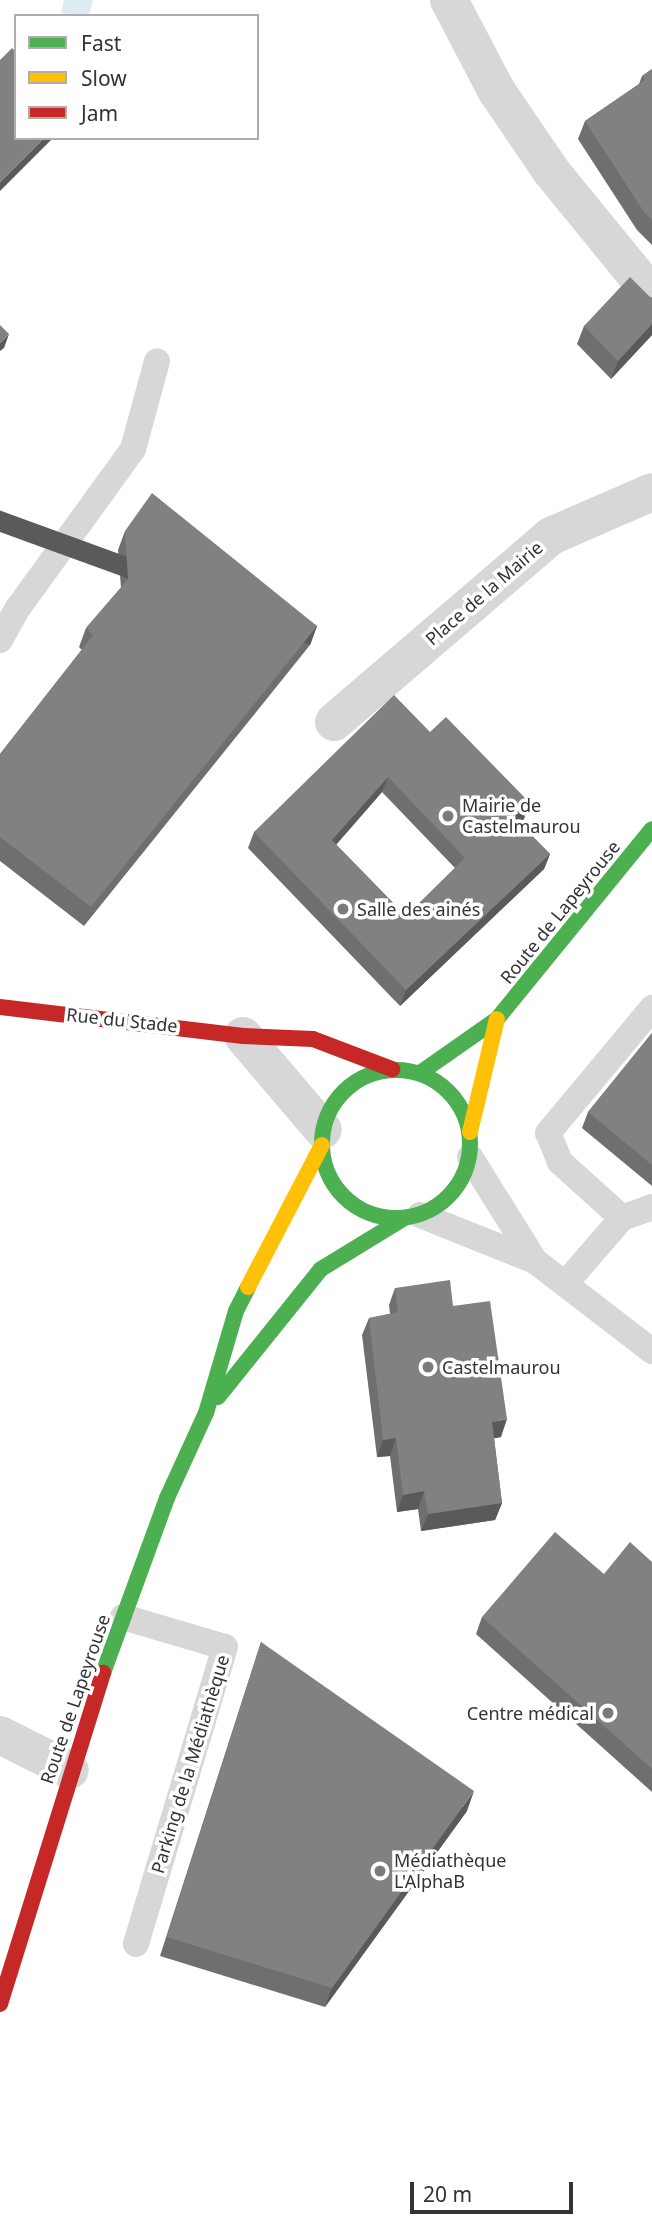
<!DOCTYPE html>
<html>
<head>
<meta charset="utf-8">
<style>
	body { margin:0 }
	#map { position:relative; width:652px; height:2228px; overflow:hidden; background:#fff; font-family:"Noto Sans",sans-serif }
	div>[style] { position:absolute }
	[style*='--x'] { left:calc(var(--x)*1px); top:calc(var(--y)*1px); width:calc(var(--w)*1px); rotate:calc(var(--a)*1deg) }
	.water>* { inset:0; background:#ddebf3 }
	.lane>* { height:26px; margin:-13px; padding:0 13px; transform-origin:13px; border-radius:13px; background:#d7d7d7 }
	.street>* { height:38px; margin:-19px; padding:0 19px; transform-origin:19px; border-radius:19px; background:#d7d7d7 }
	.fast>* { height:16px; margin:-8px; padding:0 8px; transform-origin:8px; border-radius:8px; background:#4caf50 }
	.fast>.ring { margin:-8px; padding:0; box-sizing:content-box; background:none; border:16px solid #4caf50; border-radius:50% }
	.slow>* { height:16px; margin:-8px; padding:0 8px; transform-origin:8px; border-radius:8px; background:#ffc107 }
	.jam>* { height:16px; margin:-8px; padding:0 8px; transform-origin:8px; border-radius:8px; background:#c62828 }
	.wall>* { inset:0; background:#6f6f6f }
	.shaded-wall>* { inset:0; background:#5a5a5a; transform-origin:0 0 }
	.building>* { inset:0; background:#818181 }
	.dots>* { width:19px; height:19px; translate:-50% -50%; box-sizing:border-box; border:4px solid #fff; border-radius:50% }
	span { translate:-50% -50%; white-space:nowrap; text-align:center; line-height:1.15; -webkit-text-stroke:7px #fff; paint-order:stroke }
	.street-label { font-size:18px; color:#333 }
	.poi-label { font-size:18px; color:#333 }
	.left { translate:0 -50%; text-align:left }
	.right { translate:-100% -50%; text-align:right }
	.legend { position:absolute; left:14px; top:14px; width:245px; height:126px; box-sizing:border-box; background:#fff; border:2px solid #adadad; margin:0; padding:9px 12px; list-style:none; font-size:21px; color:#333 }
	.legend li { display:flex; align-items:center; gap:14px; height:35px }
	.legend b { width:35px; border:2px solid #adadad }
	.scale { position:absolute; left:410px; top:2182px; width:163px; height:32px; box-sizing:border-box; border:4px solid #333; border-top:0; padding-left:9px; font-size:21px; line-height:24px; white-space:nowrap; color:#333; -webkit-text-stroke:5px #fff; paint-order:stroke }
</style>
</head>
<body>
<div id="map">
	<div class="water">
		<i style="clip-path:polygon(64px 0,93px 0,89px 16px,61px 13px)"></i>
	</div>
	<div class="lane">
		<i style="--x:0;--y:640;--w:37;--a:-61"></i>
		<i style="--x:18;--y:608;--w:196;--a:-54.1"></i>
		<i style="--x:133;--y:449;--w:91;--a:-74.7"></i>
		<i style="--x:470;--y:1157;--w:123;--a:58"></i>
		<i style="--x:420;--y:1215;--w:124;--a:21.8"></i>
		<i style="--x:535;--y:1261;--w:148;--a:37.6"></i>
		<i style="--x:622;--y:1218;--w:84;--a:-137.9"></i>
		<i style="--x:560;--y:1162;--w:31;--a:-112"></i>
		<i style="--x:548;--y:1133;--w:163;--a:-50.2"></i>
		<i style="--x:565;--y:1284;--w:87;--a:-49.2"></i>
		<i style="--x:622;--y:1218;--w:32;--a:-20"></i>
		<i style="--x:123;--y:1617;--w:106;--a:16.4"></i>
		<i style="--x:225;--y:1647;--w:310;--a:106.7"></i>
	</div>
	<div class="street">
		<i style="--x:449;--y:0;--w:102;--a:62.4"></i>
		<i style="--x:496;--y:90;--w:98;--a:55.8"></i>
		<i style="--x:551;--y:171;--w:160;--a:50.8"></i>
		<i style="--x:334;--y:722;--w:286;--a:-40.6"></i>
		<i style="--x:551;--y:536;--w:110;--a:-23.5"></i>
		<i style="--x:243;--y:1036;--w:123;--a:49.6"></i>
		<i style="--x:0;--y:1735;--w:78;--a:26.6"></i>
	</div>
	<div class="fast">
		<i class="ring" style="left:322px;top:1070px;width:132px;height:132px"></i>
		<i style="--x:420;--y:1073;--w:94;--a:-35"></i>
		<i style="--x:497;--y:1019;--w:245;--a:-50.8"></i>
		<i style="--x:218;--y:1397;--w:164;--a:-51.2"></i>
		<i style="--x:321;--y:1269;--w:96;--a:-31.4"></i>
		<i style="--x:103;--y:1673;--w:186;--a:-69.9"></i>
		<i style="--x:167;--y:1498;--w:94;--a:-65.4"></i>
		<i style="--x:206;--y:1413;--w:106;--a:-73.6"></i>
		<i style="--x:236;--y:1311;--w:27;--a:-63"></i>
	</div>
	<div class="slow">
		<i style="--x:470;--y:1132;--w:116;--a:-76.6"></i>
		<i style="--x:248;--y:1287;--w:160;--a:-62.5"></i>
	</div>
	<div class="jam">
		<i style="--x:0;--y:1007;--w:245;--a:6.8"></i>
		<i style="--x:243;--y:1036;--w:70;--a:2.5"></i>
		<i style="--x:313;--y:1039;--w:85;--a:20.8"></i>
		<i style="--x:0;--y:2004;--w:347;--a:-72.7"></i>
	</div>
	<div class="wall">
		<i style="clip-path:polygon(652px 69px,652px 245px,637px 230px,578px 139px,585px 121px,639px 84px,642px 76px)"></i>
		<i style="clip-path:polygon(650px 297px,652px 297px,652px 335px,611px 379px,577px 344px,584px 326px)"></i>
		<i style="clip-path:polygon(125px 531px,317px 626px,310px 645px,84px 926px,0 861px,0 754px,82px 650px,79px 647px,86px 628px,121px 588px,118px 550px)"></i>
		<i style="clip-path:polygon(evenodd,430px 732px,524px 819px,519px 823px,550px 854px,544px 869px,400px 1006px,248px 848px,254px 832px,430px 732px,382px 792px,455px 868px,406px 916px,336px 845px,382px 792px)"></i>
		<i style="clip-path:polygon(652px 1033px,652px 1186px,582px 1128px,588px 1112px)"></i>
		<i style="clip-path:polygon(395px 1288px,453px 1306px,501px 1437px,494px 1438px,502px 1503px,495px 1520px,421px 1531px,418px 1509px,397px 1512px,390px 1456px,377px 1457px,362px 1335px,369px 1318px,390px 1314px,389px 1305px)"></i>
		<i style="clip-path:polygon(652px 1562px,652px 1792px,476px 1634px,482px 1617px,604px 1574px)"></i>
		<i style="clip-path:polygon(261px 1642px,467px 1811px,325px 2007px,160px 1956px)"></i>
	</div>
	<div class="shaded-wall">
		<i style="clip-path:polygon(44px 138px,53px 138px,0 191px,0 182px)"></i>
		<i style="clip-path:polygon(652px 324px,652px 335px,611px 379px,618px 361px)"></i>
		<i style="clip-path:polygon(9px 334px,4px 348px,0 351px,0 343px)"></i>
		<i style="left:317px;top:626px;width:20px;height:361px;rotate:110deg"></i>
		<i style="clip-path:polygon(388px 777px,382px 792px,326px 856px,332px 840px)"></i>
		<i style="clip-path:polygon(530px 803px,524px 819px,509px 833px,514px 817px)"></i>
		<i style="clip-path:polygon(550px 854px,544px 869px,400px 1006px,406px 990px)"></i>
		<i style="clip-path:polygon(507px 1419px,501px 1437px,486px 1440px,492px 1422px)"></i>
		<i style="clip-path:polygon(396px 1438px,390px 1456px,377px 1457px,383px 1440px)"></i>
		<i style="clip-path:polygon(424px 1491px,418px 1509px,397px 1512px,403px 1495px)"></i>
		<i style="clip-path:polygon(502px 1503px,495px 1520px,421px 1531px,428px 1514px)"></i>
		<i style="clip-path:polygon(474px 1791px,467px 1811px,325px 2007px,332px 1988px)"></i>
	</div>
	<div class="building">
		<i style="clip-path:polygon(12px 48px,16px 52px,16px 138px,44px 138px,0 182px,0 60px)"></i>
		<i style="clip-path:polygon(652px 69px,652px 220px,644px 212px,585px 121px,645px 80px,642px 76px)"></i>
		<i style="clip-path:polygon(630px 277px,650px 297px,652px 297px,652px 324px,618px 361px,584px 326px)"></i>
		<i style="clip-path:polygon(0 325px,9px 334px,0 343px)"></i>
		<i style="clip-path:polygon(152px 493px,317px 626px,91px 907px,0 837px,0 754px,93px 635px,86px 628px,128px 579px,125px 531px)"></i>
		<i style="clip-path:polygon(evenodd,394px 695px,430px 732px,446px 717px,530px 803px,514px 817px,550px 854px,406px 990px,254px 832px,394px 695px,388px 777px,465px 858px,406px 916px,332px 840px,388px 777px)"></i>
		<i style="clip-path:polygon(652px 1033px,652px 1165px,588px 1112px)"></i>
		<i style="clip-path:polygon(450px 1280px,453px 1306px,490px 1301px,507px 1419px,492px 1422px,502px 1503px,428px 1514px,424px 1491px,403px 1495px,396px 1438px,383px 1440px,369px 1318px,398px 1312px,395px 1288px)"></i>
		<i style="clip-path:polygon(555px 1532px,604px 1574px,630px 1542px,652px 1562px,652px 1769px,482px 1617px)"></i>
		<i style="clip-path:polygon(261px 1642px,474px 1791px,332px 1988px,167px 1937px)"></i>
	</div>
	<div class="dots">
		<i style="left:448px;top:816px;background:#7a7a7a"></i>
		<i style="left:343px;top:909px;background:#7a7a7a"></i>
		<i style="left:428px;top:1367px;background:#7a7a7a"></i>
		<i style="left:608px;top:1713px;background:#7a7a7a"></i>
		<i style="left:380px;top:1871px;background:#7a7a7a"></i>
	</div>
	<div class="street-label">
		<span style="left:484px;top:593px;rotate:-41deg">Place de la Mairie</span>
		<span style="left:560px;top:912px;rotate:-51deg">Route de Lapeyrouse</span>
		<span style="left:122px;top:1020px;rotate:6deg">Rue du Stade</span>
		<span style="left:75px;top:1699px;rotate:-71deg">Route de Lapeyrouse</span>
		<span style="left:190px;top:1764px;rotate:-73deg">Parking de la Médiathèque</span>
	</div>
	<div class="poi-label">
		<span class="left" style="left:462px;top:816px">Mairie de<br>Castelmaurou</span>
		<span class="left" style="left:357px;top:909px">Salle des ainés</span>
		<span class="left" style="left:442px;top:1367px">Castelmaurou</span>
		<span class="right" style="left:594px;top:1713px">Centre médical</span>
		<span class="left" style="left:394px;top:1871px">Médiathèque<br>L'AlphaB</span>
	</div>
	<ul class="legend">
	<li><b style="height:9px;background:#4caf50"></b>Fast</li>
	<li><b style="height:9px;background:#ffc107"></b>Slow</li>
	<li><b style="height:9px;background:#c62828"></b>Jam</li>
	</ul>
	<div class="scale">20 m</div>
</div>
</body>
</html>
